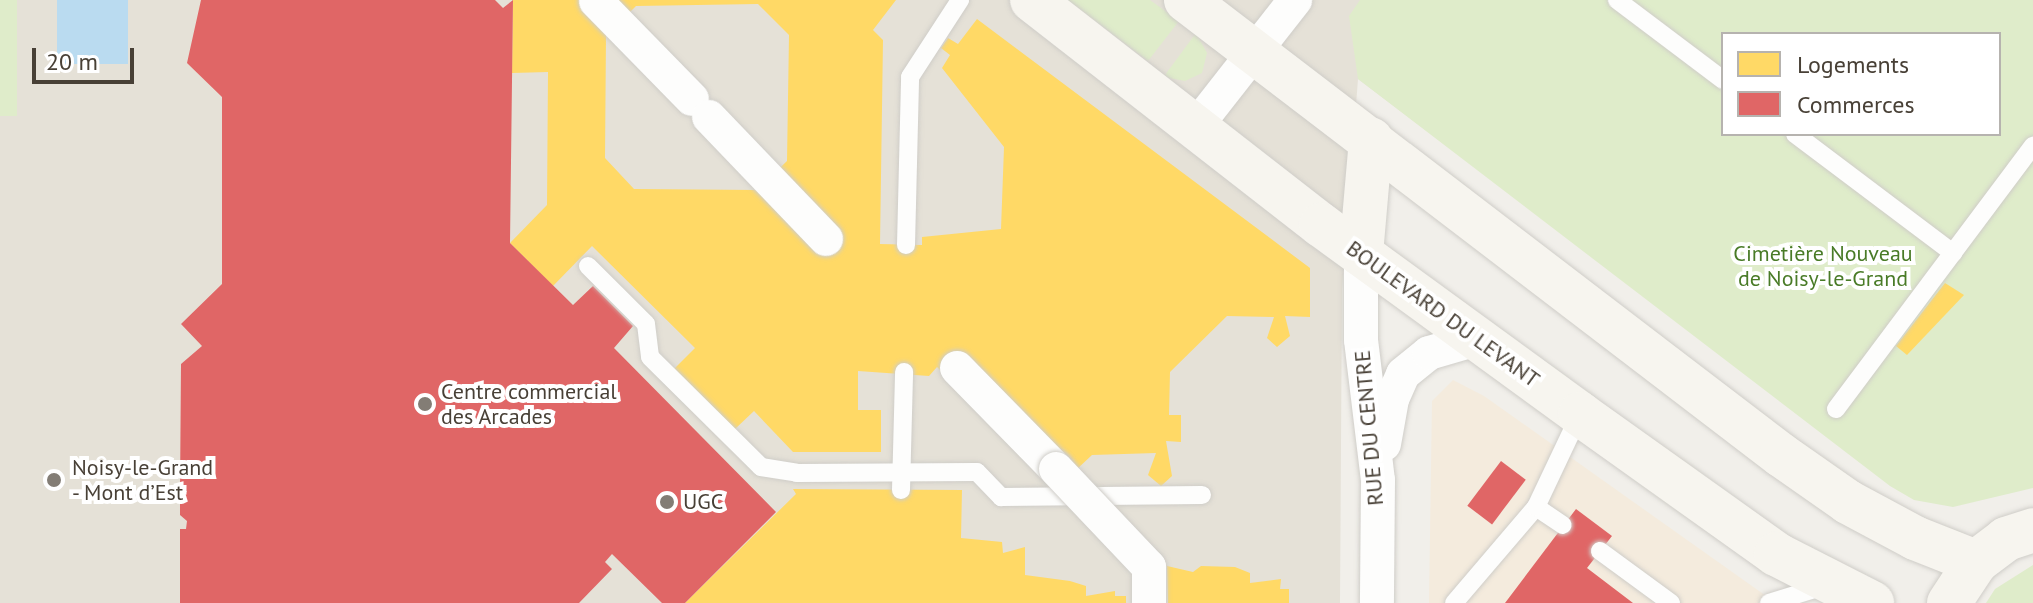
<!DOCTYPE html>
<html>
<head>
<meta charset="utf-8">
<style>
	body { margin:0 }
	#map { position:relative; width:2033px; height:603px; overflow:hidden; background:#f1efea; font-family:"PT Sans",sans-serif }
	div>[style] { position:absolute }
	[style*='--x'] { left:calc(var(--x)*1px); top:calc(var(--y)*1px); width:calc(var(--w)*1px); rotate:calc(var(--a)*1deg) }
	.residential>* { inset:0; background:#e5e1d7 }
	.commercial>* { inset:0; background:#f4ebdd }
	.green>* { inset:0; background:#dfecca; transform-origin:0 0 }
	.water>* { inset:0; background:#badbf0; transform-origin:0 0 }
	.homes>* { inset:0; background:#ffd966 }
	.shops>* { inset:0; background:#e06666; transform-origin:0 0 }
	.roads { filter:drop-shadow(0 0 2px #cfcdc8) drop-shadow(0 0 2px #cfcdc8) }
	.lane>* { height:18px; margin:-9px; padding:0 9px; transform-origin:9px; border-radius:9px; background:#fdfdfc }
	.street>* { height:34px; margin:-17px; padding:0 17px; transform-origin:17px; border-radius:17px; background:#fdfdfc }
	.secondary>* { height:44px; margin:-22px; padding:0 22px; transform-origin:22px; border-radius:22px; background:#f7f5ef }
	.bridges { filter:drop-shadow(0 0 2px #cfcdc8) drop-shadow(0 0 2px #cfcdc8) }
	.street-bridge>* { height:34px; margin:-17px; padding:0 17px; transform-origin:17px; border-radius:17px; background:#fdfdfc }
	.dots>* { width:22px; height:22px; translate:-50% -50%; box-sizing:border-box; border:4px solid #fff; border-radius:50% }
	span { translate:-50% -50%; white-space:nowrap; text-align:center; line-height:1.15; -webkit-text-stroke:8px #fff; paint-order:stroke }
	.park-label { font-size:22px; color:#497b27 }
	.street-label { font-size:22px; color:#484036 }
	.poi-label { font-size:22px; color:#484036 }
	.left { translate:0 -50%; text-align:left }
	.legend { position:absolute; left:1721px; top:32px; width:280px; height:104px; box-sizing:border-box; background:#fff; border:2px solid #b6b3af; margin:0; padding:10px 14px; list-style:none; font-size:24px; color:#484036 }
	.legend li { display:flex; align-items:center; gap:16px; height:40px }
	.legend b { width:40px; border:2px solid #b6b3af }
	.scale { position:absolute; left:32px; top:48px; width:102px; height:36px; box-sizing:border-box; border:4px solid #484036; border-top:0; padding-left:10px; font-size:24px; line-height:28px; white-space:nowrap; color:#484036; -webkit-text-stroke:6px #fff; paint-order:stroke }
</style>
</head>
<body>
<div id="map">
	<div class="residential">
		<i style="clip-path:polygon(evenodd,0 0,2033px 0,2033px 233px,1838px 442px,1358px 79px,1342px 289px,1340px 603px,0 603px,0 0,1723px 34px,1999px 34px,1999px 134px,1723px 134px,1723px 34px)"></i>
	</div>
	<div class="commercial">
		<i style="clip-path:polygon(1453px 380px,1484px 396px,1776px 603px,1429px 603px,1432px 401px)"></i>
	</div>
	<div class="green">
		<i style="left:0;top:0;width:17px;height:116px"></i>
		<i style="clip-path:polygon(1068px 0,1150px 0,1179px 21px,1148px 61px)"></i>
		<i style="clip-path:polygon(evenodd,1360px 0,2033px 0,2033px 488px,1953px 507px,1914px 500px,1890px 486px,1358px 79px,1349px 16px,1360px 0,1723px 34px,1999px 34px,1999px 134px,1723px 134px,1723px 34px)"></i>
		<i style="clip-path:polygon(1196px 33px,1207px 53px,1202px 73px,1185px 81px,1169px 78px,1165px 75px)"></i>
		<i style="clip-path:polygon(2033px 565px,2033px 603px,1986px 603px,1995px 589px)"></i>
	</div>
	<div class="water">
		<i style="left:57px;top:0;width:71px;height:64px"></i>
	</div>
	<div class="homes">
		<i style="clip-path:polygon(evenodd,513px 0,896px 0,873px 30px,883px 40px,880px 244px,922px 245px,922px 237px,1001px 229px,1004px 147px,942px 68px,950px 55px,941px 48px,948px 38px,958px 44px,977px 19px,1310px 268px,1310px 317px,1285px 316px,1290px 336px,1277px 347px,1267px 338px,1274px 317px,1227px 316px,1170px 372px,1169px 415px,1181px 415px,1181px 442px,1166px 441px,1172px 476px,1161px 486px,1148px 475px,1156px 453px,1092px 455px,1076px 470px,1049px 478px,937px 367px,929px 376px,858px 371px,858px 410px,881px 410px,881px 452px,793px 452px,754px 411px,735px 429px,674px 369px,695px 348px,592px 246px,553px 286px,510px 243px,547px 205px,548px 72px,512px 73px,513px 0,758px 4px,789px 35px,787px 161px,757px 190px,634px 189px,605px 158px,606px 36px,636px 6px,758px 4px)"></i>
		<i style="clip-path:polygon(1945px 283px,1964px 295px,1907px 355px,1896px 346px)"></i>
		<i style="clip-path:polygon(793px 489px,962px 490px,961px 538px,1002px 542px,1003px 553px,1025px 547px,1025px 575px,1070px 581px,1086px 586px,1086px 596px,1115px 591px,1115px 596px,1126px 596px,1126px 603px,685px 603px,796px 494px)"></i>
		<i style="clip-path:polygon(1167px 566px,1193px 572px,1201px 566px,1235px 567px,1250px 573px,1250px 583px,1281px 579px,1280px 589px,1289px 589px,1289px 603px,1168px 603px)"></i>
	</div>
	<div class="shops">
		<i style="clip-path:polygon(201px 0,495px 0,503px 8px,513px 0,510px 243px,573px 305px,593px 286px,633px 326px,614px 348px,776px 512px,685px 603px,662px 603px,612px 554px,605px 562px,612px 569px,579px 603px,180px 603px,180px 529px,186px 529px,187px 521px,180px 515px,180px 504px,187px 491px,180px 491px,181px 364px,202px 346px,181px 324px,222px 284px,222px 97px,187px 63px)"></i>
		<i style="left:1501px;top:461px;width:31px;height:56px;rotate:37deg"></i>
		<i style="clip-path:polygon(1576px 509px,1612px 536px,1587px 568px,1633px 603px,1505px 603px)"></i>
	</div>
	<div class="roads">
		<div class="lane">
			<i style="--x:1617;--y:0;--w:133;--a:37"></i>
			<i style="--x:1795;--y:134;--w:198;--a:37"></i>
			<i style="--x:906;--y:245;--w:168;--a:-88.6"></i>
			<i style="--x:910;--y:77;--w:92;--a:-57"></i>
			<i style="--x:588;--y:266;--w:82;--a:45"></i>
			<i style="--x:646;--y:324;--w:33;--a:83"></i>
			<i style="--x:650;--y:357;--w:156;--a:44.7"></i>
			<i style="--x:761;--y:467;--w:36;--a:9"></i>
			<i style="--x:797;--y:473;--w:180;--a:-0.3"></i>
			<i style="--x:977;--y:472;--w:35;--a:46"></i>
			<i style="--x:1001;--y:497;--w:201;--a:-0.6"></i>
			<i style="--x:1836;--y:409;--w:329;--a:-53.2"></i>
			<i style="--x:901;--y:490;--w:118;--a:-88.5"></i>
			<i style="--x:1536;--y:507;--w:32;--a:34"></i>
			<i style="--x:1600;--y:551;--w:88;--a:36.2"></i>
			<i style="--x:1454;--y:603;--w:126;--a:-49.5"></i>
			<i style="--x:1536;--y:507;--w:103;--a:-64.7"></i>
			<i style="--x:1769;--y:603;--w:61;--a:-17.2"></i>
		</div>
		<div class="street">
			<i style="--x:596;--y:1;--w:137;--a:45.6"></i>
			<i style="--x:709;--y:117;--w:169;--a:46.2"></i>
			<i style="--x:1194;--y:129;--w:164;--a:-51.9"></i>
			<i style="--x:1361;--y:254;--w:86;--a:90"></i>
			<i style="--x:1361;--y:340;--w:141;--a:83.1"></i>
			<i style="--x:1378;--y:480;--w:123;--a:90.5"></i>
			<i style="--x:957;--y:368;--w:141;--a:45.6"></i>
			<i style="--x:1384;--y:444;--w:46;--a:-79.9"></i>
			<i style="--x:1392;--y:399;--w:27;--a:-66"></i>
			<i style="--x:1403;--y:374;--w:33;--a:-39"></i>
			<i style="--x:1429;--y:353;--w:50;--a:-16.3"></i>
		</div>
		<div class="secondary">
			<i style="--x:1032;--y:0;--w:366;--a:37.9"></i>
			<i style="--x:1321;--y:225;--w:321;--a:36.1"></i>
			<i style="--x:1580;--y:414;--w:241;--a:35.5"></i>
			<i style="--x:1776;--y:554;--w:108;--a:27"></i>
			<i style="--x:1186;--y:0;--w:749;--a:37.41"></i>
			<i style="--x:1781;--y:455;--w:82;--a:35"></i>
			<i style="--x:1848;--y:502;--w:76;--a:28.2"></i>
			<i style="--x:1915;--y:538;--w:66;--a:21.5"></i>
			<i style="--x:1361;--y:254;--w:115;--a:-85"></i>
			<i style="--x:1949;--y:603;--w:49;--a:-56.6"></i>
			<i style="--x:1976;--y:562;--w:38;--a:-37"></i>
			<i style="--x:2006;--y:539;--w:28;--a:-18"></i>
		</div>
	</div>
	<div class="bridges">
		<div class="street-bridge">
			<i style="--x:1056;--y:469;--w:135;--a:46.5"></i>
			<i style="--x:1149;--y:567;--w:36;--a:90"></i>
		</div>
	</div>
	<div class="dots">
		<i style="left:425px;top:404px;background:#837d75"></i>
		<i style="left:54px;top:480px;background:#837d75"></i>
		<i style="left:667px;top:502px;background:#837d75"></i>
	</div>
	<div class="park-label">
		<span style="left:1823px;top:266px">Cimetière Nouveau<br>de Noisy-le-Grand</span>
	</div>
	<div class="street-label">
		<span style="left:1443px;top:314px;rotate:36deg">BOULEVARD DU LEVANT</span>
		<span style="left:1369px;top:428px;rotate:-95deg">RUE DU CENTRE</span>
	</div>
	<div class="poi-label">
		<span class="left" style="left:441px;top:404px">Centre commercial<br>des Arcades</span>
		<span class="left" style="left:72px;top:480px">Noisy-le-Grand<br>- Mont d’Est</span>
		<span class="left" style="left:683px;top:502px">UGC</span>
	</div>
	<ul class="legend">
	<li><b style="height:22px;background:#ffd966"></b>Logements</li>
	<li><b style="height:22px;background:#e06666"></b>Commerces</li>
	</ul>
	<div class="scale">20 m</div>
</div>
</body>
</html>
